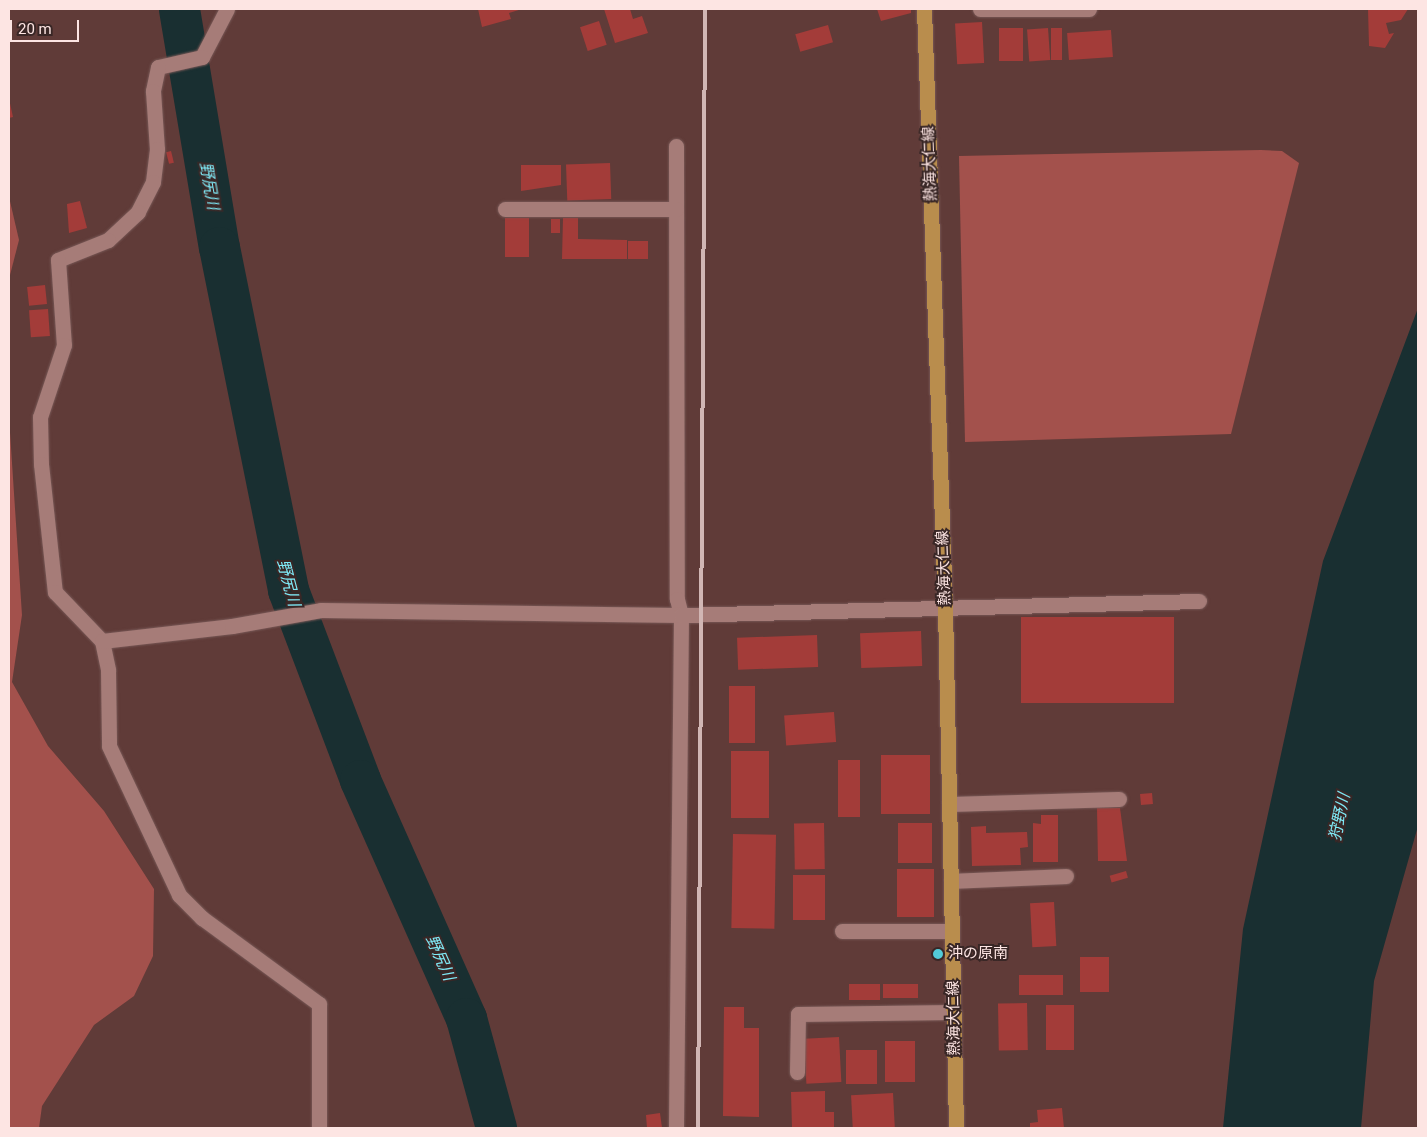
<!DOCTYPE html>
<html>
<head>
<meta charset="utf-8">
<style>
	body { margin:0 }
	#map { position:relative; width:1427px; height:1137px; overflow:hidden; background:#603b38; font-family:Roboto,"Noto Sans JP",sans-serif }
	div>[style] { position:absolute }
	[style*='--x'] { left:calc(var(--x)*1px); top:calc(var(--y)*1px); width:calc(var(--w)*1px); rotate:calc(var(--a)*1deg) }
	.green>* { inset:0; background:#a3514c }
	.water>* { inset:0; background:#192f31 }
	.river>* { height:41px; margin:-20.5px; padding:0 20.5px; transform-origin:20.5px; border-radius:20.5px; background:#192f31 }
	.building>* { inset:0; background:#a33c39; transform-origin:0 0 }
	.roads { filter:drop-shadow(0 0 1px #775856) drop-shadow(0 0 1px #775856) }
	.street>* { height:15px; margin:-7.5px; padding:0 7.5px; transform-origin:7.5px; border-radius:7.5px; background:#a67c78 }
	.primary>* { height:15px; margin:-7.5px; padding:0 7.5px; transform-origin:7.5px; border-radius:7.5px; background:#b98d4d }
	.rail>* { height:4px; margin:-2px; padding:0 2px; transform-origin:2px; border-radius:2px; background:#d1b6b4 }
	.dots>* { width:14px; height:14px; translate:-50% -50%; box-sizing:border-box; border:2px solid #392726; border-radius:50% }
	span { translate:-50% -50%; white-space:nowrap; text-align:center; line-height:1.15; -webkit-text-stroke:4px #392726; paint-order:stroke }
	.street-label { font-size:15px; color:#fde5e3 }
	.poi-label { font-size:15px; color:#fde5e3 }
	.left { translate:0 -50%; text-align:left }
	.water-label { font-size:16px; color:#7feaf7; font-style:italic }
	.frame { position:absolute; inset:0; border:10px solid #fde5e3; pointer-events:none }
	.scale { position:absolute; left:10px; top:20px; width:69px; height:22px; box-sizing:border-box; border:2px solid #fde5e3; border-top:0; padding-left:6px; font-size:15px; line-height:18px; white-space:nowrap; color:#fde5e3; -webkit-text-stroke:4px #392726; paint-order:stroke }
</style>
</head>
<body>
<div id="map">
	<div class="green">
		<i style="clip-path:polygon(1261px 150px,1282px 151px,1299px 163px,1231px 434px,965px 442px,959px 156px)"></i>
		<i style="clip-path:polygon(9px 197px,19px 240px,9px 279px)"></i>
		<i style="clip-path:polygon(9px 417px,22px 615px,12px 682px,48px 746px,104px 811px,154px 889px,153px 956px,134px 996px,94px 1025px,42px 1106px,39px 1128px,9px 1128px)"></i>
	</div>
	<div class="water">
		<i style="clip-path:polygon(1418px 308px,1418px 826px,1374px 981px,1361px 1128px,1223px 1128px,1243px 929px,1323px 561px)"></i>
	</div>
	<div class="river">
		<i style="--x:179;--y:9;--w:241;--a:80.5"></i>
		<i style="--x:219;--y:247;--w:350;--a:78.6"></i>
		<i style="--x:288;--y:590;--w:203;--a:69.2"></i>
		<i style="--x:360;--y:780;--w:261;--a:66"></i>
		<i style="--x:466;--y:1018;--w:114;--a:74.7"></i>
	</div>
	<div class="building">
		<i style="clip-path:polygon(478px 9px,522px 9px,509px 13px,511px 19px,482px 27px)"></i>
		<i style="clip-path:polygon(604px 9px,630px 9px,633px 19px,642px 16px,648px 33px,615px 43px)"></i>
		<i style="clip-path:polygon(877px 9px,911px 9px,911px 13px,881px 21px)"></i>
		<i style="clip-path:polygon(1368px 9px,1408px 9px,1401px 20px,1386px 23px,1389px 34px,1394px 33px,1385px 48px,1369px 46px)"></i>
		<i style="left:599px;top:21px;width:25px;height:20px;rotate:72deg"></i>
		<i style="left:982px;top:22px;width:41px;height:27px;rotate:87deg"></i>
		<i style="left:828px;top:25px;width:18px;height:34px;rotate:74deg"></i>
		<i style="left:999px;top:28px;width:24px;height:33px"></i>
		<i style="left:1048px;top:28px;width:32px;height:21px;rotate:86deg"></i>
		<i style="left:1051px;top:28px;width:11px;height:32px"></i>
		<i style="left:1111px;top:30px;width:27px;height:44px;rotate:86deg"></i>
		<i style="clip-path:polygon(9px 99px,13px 117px,9px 118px)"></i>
		<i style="left:171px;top:151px;width:12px;height:5px;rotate:76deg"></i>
		<i style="left:610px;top:163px;width:36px;height:44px;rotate:88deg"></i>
		<i style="clip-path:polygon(521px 165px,561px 165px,561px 185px,521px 191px)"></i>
		<i style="clip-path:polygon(80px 201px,87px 228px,69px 233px,67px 204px)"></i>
		<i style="left:505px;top:218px;width:24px;height:39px"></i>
		<i style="clip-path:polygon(563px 218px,578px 218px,578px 239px,627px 240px,627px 259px,562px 259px)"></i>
		<i style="left:551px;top:219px;width:9px;height:14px"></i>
		<i style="left:628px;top:241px;width:20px;height:18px"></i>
		<i style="left:45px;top:285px;width:19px;height:18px;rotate:84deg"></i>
		<i style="left:48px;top:309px;width:27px;height:19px;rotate:86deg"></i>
		<i style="left:1021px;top:617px;width:153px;height:86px"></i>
		<i style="left:921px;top:631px;width:35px;height:61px;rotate:88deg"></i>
		<i style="left:817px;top:635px;width:32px;height:80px;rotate:88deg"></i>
		<i style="left:729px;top:686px;width:26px;height:57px"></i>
		<i style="left:834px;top:712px;width:30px;height:50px;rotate:86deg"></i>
		<i style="left:731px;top:751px;width:38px;height:67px"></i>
		<i style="left:881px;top:755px;width:49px;height:59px"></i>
		<i style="left:860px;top:760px;width:57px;height:22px;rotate:90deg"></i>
		<i style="left:1152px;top:793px;width:11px;height:12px;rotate:85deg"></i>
		<i style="clip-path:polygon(1097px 808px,1120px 808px,1127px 861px,1098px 861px)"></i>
		<i style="clip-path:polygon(1041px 815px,1058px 815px,1058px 862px,1033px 862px,1033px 823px,1041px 824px)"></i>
		<i style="left:824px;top:823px;width:46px;height:30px;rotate:89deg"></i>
		<i style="left:898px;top:823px;width:34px;height:40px"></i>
		<i style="clip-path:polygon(986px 826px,986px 833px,1027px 832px,1028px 847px,1020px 848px,1021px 865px,972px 866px,971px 827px)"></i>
		<i style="left:733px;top:834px;width:43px;height:94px;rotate:1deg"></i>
		<i style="left:897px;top:869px;width:37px;height:48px"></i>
		<i style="left:1126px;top:871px;width:7px;height:17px;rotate:74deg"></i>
		<i style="left:793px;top:875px;width:32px;height:45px"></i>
		<i style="left:1054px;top:902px;width:44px;height:24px;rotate:87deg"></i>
		<i style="left:1080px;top:957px;width:29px;height:35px"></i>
		<i style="left:1063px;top:975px;width:20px;height:44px;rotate:90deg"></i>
		<i style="left:880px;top:984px;width:16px;height:31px;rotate:90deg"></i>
		<i style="left:918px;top:984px;width:14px;height:35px;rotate:90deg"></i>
		<i style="left:1027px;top:1003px;width:47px;height:29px;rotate:89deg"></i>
		<i style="left:1046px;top:1005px;width:28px;height:45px"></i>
		<i style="clip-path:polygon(724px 1007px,744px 1007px,744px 1028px,759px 1028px,759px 1117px,723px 1116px)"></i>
		<i style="left:839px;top:1037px;width:45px;height:35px;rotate:87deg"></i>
		<i style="left:885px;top:1041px;width:30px;height:41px"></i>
		<i style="left:846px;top:1050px;width:31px;height:34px"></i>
		<i style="clip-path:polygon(825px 1091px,825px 1112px,834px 1112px,834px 1128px,792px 1128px,791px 1092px)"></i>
		<i style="left:893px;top:1093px;width:34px;height:42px;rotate:87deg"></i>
		<i style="clip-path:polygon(1062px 1108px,1064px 1128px,1030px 1128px,1030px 1123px,1038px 1122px,1037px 1110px)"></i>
		<i style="clip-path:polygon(660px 1113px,662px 1128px,647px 1128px,646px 1115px)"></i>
	</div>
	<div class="roads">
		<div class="street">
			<i style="--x:227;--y:9;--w:54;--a:117.5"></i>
			<i style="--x:202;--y:57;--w:45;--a:167.2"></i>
			<i style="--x:158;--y:67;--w:25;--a:102"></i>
			<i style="--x:153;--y:91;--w:58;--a:86.1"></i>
			<i style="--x:157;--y:149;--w:33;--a:97"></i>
			<i style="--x:153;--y:182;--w:34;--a:117"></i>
			<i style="--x:138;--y:212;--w:41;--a:137"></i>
			<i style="--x:108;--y:240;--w:54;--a:158.2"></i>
			<i style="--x:58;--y:260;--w:85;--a:86"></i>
			<i style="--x:64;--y:345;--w:76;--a:108.4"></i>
			<i style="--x:40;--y:417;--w:47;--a:88.8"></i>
			<i style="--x:41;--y:464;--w:129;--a:83.8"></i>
			<i style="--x:55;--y:592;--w:68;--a:46.2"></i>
			<i style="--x:102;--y:641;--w:30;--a:78"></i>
			<i style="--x:108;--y:670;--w:76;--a:89.2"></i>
			<i style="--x:109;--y:746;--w:165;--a:64.8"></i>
			<i style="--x:179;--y:895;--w:33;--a:45"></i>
			<i style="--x:202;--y:918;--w:145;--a:36.3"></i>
			<i style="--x:319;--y:1004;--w:124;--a:90"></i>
			<i style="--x:980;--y:9;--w:109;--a:0"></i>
			<i style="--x:676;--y:146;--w:453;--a:89.9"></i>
			<i style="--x:677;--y:599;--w:16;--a:76"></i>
			<i style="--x:681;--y:615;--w:513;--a:90.56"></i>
			<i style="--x:505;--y:209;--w:171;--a:0"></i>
			<i style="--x:102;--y:641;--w:131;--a:-6.6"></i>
			<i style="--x:232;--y:626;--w:90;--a:-10.2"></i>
			<i style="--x:321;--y:610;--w:360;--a:0.8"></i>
			<i style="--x:681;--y:615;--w:518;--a:-1.55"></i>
			<i style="--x:949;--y:804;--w:170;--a:-1.7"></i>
			<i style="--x:951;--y:881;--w:115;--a:-2.5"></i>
			<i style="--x:842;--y:931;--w:110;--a:0"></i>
			<i style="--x:797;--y:1072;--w:58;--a:-89"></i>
			<i style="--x:798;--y:1014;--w:156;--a:-0.7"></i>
		</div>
		<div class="primary">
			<i style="--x:924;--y:9;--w:598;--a:87.99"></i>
			<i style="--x:945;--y:607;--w:521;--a:88.79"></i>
		</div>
	</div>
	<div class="rail">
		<i style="--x:698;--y:1128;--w:1119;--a:-89.64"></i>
	</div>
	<div class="dots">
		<i style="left:938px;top:954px;background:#52cbd8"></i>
	</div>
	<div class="street-label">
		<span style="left:930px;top:164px;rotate:-92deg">熱海大仁線</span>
		<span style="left:944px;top:568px;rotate:-92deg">熱海大仁線</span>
		<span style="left:954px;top:1018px;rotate:-91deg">熱海大仁線</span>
	</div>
	<div class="poi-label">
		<span class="left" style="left:948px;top:954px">沖の原南</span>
	</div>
	<div class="water-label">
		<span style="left:209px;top:186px;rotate:80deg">野尻川</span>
		<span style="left:288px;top:583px;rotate:75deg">野尻川</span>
		<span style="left:1340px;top:817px;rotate:-78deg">狩野川</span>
		<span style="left:440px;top:958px;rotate:66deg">野尻川</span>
	</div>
	<div class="frame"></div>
	<div class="scale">20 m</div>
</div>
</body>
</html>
